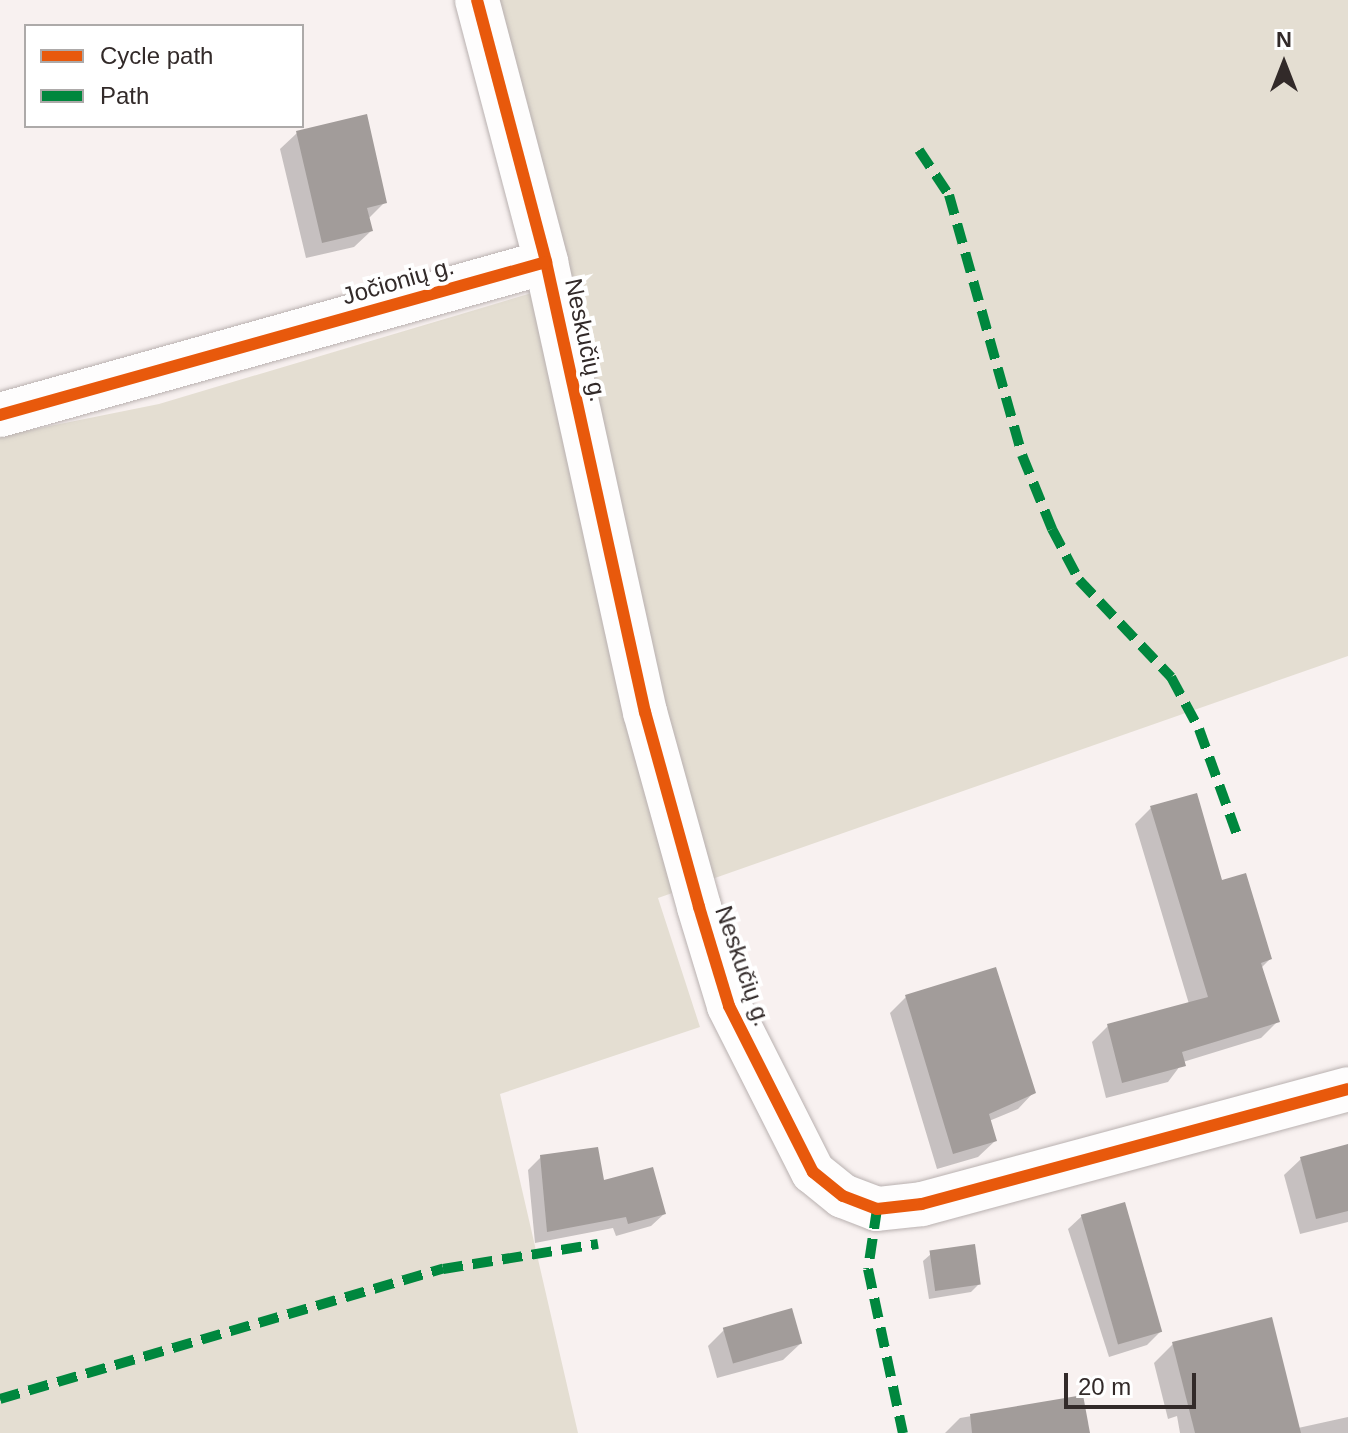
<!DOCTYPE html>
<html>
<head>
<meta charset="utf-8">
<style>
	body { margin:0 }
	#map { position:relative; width:1348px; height:1433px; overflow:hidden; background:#f8f1f0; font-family:Arial,sans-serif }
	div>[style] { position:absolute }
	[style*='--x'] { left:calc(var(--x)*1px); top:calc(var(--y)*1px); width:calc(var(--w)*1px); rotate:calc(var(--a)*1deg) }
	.green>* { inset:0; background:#e4ded2 }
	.shadow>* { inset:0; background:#0003 }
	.building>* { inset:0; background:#a29c9a; transform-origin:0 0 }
	.roads { filter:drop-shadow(0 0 2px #b9b1b0) drop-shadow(0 0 2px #b9b1b0) }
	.street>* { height:44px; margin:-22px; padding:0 22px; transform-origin:22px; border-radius:22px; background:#fefdfd }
	.quiet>* { height:10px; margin-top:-5px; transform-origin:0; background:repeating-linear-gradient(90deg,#00873e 0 20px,transparent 0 30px) }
	.cycleway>* { height:12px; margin:-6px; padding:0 6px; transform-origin:6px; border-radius:6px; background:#e8590c }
	span { translate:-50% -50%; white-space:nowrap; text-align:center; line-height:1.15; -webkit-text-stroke:8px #fff; paint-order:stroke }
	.street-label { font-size:24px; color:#322a29 }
	.legend { position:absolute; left:24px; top:24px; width:280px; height:104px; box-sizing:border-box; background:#fff; border:2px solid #adaaa9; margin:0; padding:10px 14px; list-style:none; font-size:24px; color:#322a29 }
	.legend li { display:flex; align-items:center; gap:16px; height:40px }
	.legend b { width:40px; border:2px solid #adaaa9 }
	.north { position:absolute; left:1244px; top:24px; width:80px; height:80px; -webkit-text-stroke:6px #fff; paint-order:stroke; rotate:0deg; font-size:22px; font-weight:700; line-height:32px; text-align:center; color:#322a29 }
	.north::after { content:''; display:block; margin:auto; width:28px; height:36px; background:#322a29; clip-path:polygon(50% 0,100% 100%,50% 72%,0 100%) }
	.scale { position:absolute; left:1064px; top:1373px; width:132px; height:36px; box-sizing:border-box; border:4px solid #322a29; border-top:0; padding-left:10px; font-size:24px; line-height:28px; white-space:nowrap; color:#322a29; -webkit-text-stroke:6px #fff; paint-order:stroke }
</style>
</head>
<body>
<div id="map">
	<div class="green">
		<i style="clip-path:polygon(495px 0,1348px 0,1348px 656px,658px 898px,700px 1027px,500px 1094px,578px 1433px,0 1433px,0 436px,159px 404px,572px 281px)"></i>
	</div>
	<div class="shadow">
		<i style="clip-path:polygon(297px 133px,385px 202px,368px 219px,371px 231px,354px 247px,306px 258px,280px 149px)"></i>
		<i style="clip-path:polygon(1151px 808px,1221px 882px,1270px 959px,1261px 968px,1278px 1021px,1261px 1038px,1183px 1062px,1168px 1082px,1106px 1098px,1092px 1042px,1108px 1026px,1189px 1004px,1135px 824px)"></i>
		<i style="clip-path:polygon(906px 997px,1034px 1092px,1018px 1109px,989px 1121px,995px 1141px,978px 1157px,937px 1169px,890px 1013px)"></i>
		<i style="clip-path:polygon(1348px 1146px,1348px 1222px,1300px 1234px,1284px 1175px,1301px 1159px)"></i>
		<i style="clip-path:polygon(541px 1157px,602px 1182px,664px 1214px,651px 1226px,616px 1236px,613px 1228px,535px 1243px,528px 1170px)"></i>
		<i style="clip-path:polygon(1124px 1204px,1161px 1331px,1147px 1345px,1109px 1357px,1068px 1229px,1082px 1216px)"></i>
		<i style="clip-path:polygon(931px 1254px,979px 1284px,971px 1292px,929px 1299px,923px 1261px)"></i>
		<i style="clip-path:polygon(724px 1330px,800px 1344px,783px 1360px,717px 1378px,708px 1346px)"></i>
		<i style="clip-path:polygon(1173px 1344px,1298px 1428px,1348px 1417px,1348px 1433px,1180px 1433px,1177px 1416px,1168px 1419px,1154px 1363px)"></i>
		<i style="clip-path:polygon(1081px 1397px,1088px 1433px,945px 1433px,960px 1418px)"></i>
	</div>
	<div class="building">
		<i style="clip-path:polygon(367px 114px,387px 203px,367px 208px,373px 231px,322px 243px,296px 131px)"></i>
		<i style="clip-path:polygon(1197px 793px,1222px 880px,1246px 873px,1272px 959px,1261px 963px,1280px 1022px,1182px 1052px,1186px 1066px,1122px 1083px,1107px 1024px,1208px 997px,1150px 806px)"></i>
		<i style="clip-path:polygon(996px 967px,1036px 1093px,989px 1114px,997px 1141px,953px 1154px,905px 995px)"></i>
		<i style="clip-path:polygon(1348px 1144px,1348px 1211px,1316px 1219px,1300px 1157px)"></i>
		<i style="clip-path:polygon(598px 1147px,604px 1180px,653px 1167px,666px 1214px,628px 1224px,626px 1217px,547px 1232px,540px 1155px)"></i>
		<i style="left:1125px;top:1202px;width:135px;height:46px;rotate:74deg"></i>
		<i style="left:975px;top:1244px;width:41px;height:46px;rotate:82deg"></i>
		<i style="left:792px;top:1308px;width:37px;height:72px;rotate:74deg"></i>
		<i style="clip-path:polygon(1272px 1317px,1301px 1433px,1195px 1433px,1172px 1342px)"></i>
		<i style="clip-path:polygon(1083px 1395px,1090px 1433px,972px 1433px,970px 1414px)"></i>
	</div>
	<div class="roads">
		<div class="street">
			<i style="--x:477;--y:0;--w:271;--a:75.2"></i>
			<i style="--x:546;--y:262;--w:461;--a:77.6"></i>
			<i style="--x:645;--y:712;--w:202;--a:74.5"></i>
			<i style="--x:699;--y:907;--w:103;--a:73.1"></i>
			<i style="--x:729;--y:1006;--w:186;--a:63.2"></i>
			<i style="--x:813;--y:1172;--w:38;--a:39"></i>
			<i style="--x:843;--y:1196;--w:36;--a:21"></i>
			<i style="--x:877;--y:1209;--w:45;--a:-6.3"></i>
			<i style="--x:922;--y:1204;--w:441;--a:-15.1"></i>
			<i style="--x:0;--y:415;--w:567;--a:-15.65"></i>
		</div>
	</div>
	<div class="quiet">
		<i style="--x:919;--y:150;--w:54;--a:56.3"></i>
		<i style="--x:949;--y:195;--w:270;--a:74.3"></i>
		<i style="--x:1022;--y:455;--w:80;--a:67.9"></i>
		<i style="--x:1052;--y:529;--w:58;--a:62.1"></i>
		<i style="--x:1079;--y:580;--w:134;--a:46.5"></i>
		<i style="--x:1171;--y:677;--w:59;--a:61.7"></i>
		<i style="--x:1199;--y:729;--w:118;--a:70.2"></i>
		<i style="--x:877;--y:1209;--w:61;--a:98.5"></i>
		<i style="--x:868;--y:1269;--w:168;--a:78"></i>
		<i style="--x:0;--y:1399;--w:462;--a:-16.4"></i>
		<i style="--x:443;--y:1269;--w:157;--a:-9.2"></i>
	</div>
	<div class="cycleway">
		<i style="--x:477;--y:0;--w:271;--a:75.2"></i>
		<i style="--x:546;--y:262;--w:461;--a:77.6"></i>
		<i style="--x:645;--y:712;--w:202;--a:74.5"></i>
		<i style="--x:699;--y:907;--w:103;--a:73.1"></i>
		<i style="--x:729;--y:1006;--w:186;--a:63.2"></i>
		<i style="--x:813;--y:1172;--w:38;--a:39"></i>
		<i style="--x:843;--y:1196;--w:36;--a:21"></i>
		<i style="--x:877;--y:1209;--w:45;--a:-6.3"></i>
		<i style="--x:922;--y:1204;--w:441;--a:-15.1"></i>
		<i style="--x:0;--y:415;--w:567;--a:-15.65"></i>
	</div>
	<div class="street-label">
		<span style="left:398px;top:281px;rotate:-16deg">Jočionių g.</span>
		<span style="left:586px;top:340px;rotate:78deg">Neskučių g.</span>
		<span style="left:743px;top:966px;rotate:71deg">Neskučių g.</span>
	</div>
	<ul class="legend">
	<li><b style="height:10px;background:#e8590c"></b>Cycle path</li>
	<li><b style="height:10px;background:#00873e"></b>Path</li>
	</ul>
	<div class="north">N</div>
	<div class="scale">20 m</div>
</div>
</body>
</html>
